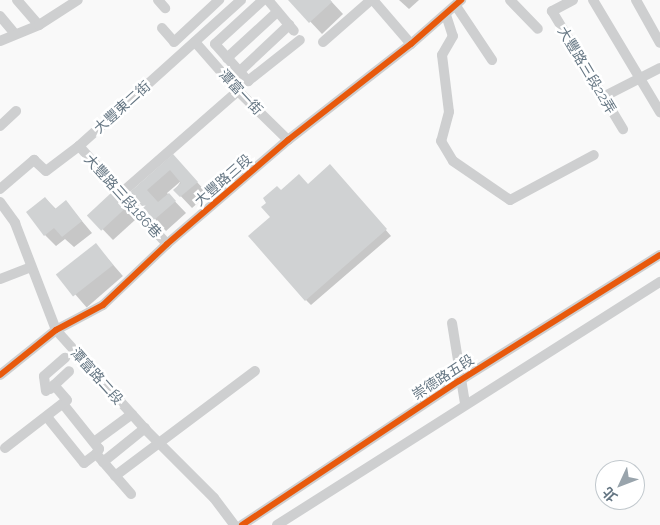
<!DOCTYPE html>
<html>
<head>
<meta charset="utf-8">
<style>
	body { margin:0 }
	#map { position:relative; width:660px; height:525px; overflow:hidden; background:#f9f9f9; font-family:Raleway,"Noto Sans TC",sans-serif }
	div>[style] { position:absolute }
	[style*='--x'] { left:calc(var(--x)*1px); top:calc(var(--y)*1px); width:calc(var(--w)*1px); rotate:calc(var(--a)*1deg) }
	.shadow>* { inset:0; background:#0003; transform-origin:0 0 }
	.building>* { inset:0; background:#d0d2d3; transform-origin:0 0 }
	.minor>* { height:10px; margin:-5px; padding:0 5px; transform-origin:5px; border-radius:5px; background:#cecfd0 }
	.cycleway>* { height:6px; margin:-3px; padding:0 3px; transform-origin:3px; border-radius:3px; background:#e8590c }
	span { translate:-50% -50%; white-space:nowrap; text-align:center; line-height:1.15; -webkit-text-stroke:5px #fff; paint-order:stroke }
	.street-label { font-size:14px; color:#657683 }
	.north { position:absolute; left:595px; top:460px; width:50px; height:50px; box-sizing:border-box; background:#fff; border:1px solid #c1c8cd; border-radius:50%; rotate:227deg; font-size:14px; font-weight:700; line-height:20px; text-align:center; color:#657683 }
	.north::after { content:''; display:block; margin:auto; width:18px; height:22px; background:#99a4ac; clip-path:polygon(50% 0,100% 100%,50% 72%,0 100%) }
</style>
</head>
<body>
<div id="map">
	<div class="shadow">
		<i style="clip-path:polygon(290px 0,330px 0,343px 14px,322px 34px)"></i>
		<i style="clip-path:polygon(399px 0,419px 0,409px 9px)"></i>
		<i style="clip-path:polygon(173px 156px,208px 194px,192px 208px,175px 190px,181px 181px,167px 193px,186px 213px,166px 231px,131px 192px)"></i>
		<i style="clip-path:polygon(335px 171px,391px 236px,311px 305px,306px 300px,271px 217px,281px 192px,308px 185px)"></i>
		<i style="clip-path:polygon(45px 198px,56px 209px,66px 202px,92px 233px,74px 247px,65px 239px,56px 246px,45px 235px)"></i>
		<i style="clip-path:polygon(123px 206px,135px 220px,113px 240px,89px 215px)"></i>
		<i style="left:96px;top:245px;width:41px;height:48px;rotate:49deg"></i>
	</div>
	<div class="building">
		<i style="clip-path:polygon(288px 0,330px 0,332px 2px,309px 23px)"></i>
		<i style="clip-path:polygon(173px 154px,198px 182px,180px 197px,173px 190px,181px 183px,170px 170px,147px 190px,158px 202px,169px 193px,176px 201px,154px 220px,130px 192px)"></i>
		<i style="clip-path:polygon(330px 164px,387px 229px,305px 301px,248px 236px,270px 217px,261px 207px,266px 203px,263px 198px,277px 186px,281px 190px,299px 174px,308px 184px)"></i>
		<i style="left:111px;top:193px;width:21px;height:33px;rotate:47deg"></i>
		<i style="clip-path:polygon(45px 197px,55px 209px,66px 200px,82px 221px,62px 237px,54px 228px,44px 236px,26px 212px)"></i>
		<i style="left:96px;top:243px;width:28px;height:51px;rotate:52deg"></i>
	</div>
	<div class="minor">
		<i style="--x:17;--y:0;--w:33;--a:49"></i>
		<i style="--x:158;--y:0;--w:11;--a:49"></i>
		<i style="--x:263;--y:0;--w:65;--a:137.5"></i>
		<i style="--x:215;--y:44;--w:50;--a:48.3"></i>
		<i style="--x:248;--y:81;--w:66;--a:-38.3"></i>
		<i style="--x:268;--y:0;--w:40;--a:50"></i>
		<i style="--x:373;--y:0;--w:58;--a:49.2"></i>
		<i style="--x:510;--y:0;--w:40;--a:46"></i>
		<i style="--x:573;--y:0;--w:24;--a:152"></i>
		<i style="--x:552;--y:11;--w:138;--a:59"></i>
		<i style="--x:593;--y:0;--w:131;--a:59.1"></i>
		<i style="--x:636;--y:0;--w:49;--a:60.8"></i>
		<i style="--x:456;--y:6;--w:65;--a:56.3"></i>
		<i style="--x:446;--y:15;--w:22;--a:72"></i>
		<i style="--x:453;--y:36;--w:22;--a:120"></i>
		<i style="--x:442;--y:55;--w:57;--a:83"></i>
		<i style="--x:449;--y:112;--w:30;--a:105"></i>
		<i style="--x:441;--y:141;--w:23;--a:59"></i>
		<i style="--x:453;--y:161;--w:69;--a:34.4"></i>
		<i style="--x:510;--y:200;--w:95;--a:-28.2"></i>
		<i style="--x:0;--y:16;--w:23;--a:50"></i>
		<i style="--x:162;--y:28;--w:18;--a:49"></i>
		<i style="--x:174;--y:42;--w:62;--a:-43"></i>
		<i style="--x:0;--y:41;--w:42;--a:-22.3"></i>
		<i style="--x:39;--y:25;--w:46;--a:-32.7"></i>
		<i style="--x:195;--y:42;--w:65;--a:48.7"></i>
		<i style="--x:238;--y:91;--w:70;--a:44.4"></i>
		<i style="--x:323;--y:42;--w:64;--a:-41.2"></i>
		<i style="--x:227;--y:58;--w:68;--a:-42.6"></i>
		<i style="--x:239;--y:72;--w:69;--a:-43.2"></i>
		<i style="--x:603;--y:97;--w:64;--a:-27"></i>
		<i style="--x:0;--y:126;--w:22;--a:-43"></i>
		<i style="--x:79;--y:146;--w:132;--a:48.1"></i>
		<i style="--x:0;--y:189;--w:45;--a:-40.5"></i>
		<i style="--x:34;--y:160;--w:16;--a:43"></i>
		<i style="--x:46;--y:171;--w:41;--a:-37.1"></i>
		<i style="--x:79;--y:146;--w:218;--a:-42"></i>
		<i style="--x:119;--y:195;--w:158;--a:-41.2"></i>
		<i style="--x:0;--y:202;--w:26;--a:54"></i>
		<i style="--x:15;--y:223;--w:115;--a:69"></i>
		<i style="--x:56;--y:330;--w:135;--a:48"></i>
		<i style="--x:146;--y:430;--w:96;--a:45"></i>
		<i style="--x:214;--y:498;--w:34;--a:53"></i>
		<i style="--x:0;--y:279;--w:33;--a:-21"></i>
		<i style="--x:452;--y:323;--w:81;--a:80.8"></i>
		<i style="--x:0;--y:375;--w:72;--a:-38.8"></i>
		<i style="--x:56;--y:330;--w:53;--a:-28"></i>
		<i style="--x:103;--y:305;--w:88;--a:-43.6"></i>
		<i style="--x:167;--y:244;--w:160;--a:-40.7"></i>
		<i style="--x:288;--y:140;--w:156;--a:-38"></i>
		<i style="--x:411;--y:44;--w:67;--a:-41.3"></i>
		<i style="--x:50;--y:389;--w:26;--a:-43"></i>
		<i style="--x:46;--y:391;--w:15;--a:-98"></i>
		<i style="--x:44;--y:376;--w:28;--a:-41"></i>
		<i style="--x:47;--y:417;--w:59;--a:51.2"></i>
		<i style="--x:84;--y:463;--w:15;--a:-37"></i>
		<i style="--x:96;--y:454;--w:6;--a:-59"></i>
		<i style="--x:99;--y:449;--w:58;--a:-128.7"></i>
		<i style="--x:94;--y:442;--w:47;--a:-36.4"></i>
		<i style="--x:5;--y:448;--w:78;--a:-37.7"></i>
		<i style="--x:67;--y:400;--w:20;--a:-131"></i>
		<i style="--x:99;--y:457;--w:49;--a:49.1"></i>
		<i style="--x:103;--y:462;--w:54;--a:-39"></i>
		<i style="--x:115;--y:476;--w:175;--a:-36.9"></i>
		<i style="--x:242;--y:525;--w:260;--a:-33.6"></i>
		<i style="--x:459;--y:381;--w:237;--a:-32.1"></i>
		<i style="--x:277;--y:525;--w:454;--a:-32.4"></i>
	</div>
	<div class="cycleway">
		<i style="--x:0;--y:375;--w:72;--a:-38.8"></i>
		<i style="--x:56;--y:330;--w:53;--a:-28"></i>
		<i style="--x:103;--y:305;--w:88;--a:-43.6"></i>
		<i style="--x:167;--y:244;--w:160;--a:-40.7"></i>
		<i style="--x:288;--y:140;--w:156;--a:-38"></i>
		<i style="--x:411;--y:44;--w:67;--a:-41.3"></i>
		<i style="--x:242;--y:525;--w:260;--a:-33.6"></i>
		<i style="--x:459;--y:381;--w:237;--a:-32.1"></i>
	</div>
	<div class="street-label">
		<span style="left:587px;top:70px;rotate:59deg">大豐路三段22弄</span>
		<span style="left:241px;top:92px;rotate:47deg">潭富一街</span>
		<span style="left:122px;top:107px;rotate:-42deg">大豐東二街</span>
		<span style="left:223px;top:180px;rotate:-41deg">大豐路三段</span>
		<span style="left:123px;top:196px;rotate:48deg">大豐路三段186巷</span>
		<span style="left:97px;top:376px;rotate:48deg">潭富路二段</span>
		<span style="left:443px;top:377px;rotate:-33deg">崇德路五段</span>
	</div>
	<div class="north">北</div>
</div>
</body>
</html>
